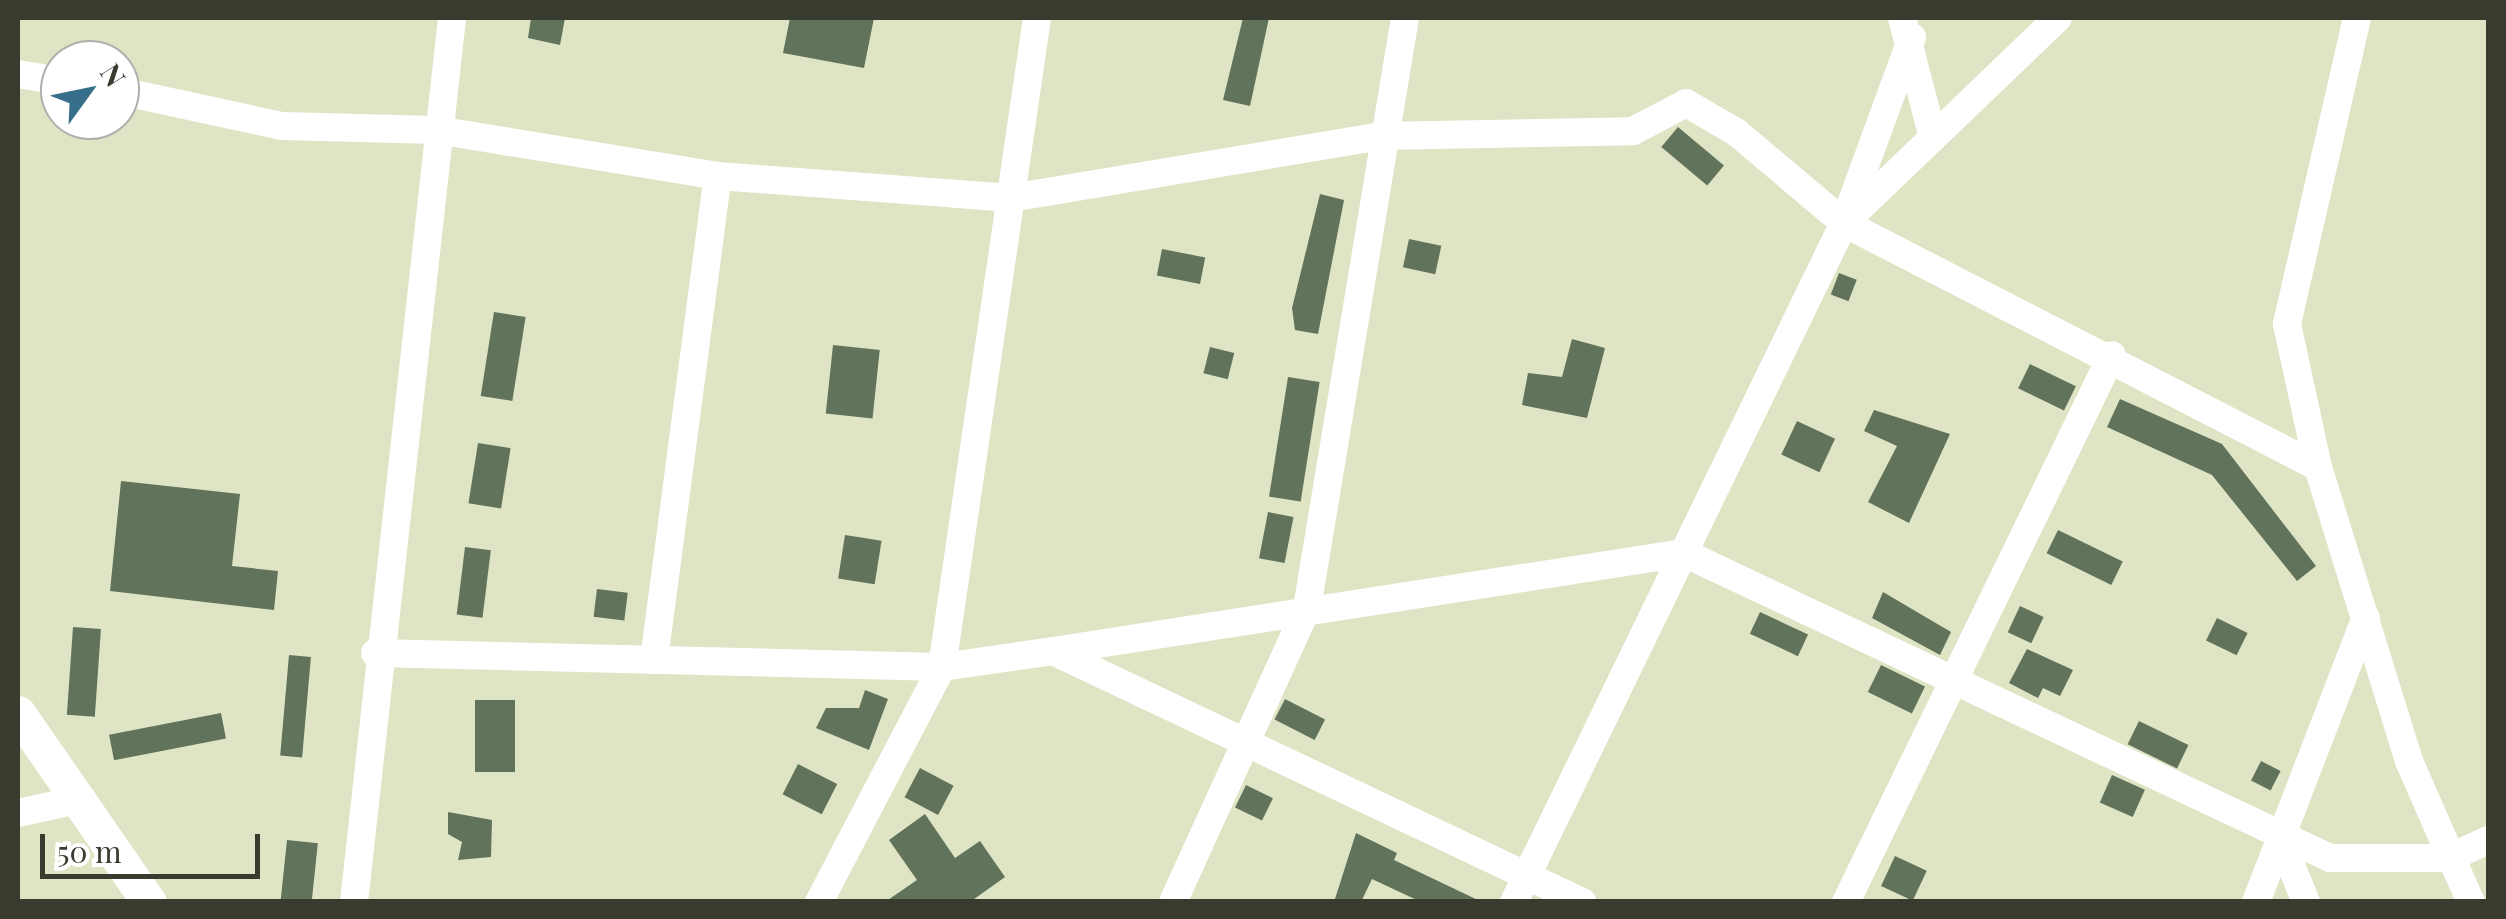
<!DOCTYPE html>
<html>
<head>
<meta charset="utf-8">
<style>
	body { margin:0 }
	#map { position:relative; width:2506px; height:919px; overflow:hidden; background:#dfe4c4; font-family:"Playfair Display",serif }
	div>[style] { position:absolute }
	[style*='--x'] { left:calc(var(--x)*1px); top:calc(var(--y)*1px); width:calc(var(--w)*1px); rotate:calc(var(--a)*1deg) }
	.building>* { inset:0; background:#61735b; transform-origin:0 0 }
	.minor>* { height:28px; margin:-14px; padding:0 14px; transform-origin:14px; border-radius:14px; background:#fff }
	.major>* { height:35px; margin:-17.5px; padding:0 17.5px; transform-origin:17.5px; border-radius:17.5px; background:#fff }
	span { translate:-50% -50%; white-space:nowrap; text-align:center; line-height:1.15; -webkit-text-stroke:10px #fff; paint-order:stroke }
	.frame { position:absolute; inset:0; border:20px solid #393b2f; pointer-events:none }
	.north { position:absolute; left:40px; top:40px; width:100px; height:100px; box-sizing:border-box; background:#fff; border:2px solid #b0b1ac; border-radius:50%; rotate:57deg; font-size:28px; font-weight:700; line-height:40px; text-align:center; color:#393b2f }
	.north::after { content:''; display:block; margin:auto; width:35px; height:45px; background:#376e89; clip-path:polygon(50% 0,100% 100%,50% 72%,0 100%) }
	.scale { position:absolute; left:40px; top:834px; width:220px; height:45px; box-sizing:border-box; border:5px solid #393b2f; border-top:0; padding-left:12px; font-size:30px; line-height:35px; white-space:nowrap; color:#393b2f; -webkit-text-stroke:8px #fff; paint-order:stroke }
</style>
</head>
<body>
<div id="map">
	<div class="building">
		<i style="clip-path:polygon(531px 18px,565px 18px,560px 45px,528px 38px)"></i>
		<i style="clip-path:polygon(790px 18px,874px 18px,864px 68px,783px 53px)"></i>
		<i style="clip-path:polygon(1243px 18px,1269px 18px,1250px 106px,1223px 100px)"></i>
		<i style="left:1678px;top:127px;width:60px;height:26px;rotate:40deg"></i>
		<i style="clip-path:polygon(1320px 194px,1344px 200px,1318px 334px,1295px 330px,1292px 308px)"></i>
		<i style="left:1409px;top:239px;width:33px;height:29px;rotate:12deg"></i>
		<i style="left:1162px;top:249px;width:44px;height:27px;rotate:11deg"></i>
		<i style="left:1839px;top:273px;width:19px;height:23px;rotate:21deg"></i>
		<i style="left:494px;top:312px;width:32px;height:85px;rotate:9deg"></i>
		<i style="clip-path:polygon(1572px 339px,1605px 348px,1587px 418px,1522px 405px,1528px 373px,1562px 377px)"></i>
		<i style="left:833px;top:345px;width:47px;height:69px;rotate:6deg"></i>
		<i style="left:1210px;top:347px;width:25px;height:27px;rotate:14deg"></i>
		<i style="left:2030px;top:364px;width:51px;height:27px;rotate:26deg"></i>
		<i style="left:1288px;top:377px;width:32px;height:121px;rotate:9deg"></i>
		<i style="clip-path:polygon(2120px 399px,2222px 444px,2316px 566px,2297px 581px,2212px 475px,2107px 427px)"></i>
		<i style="clip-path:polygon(1874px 410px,1950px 434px,1909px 523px,1868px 502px,1897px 446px,1864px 431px)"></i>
		<i style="left:1797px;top:421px;width:42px;height:37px;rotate:25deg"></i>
		<i style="left:478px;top:443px;width:33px;height:61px;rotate:9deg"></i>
		<i style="clip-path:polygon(121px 481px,240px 494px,232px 566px,278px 571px,274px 610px,110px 591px)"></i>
		<i style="left:1268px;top:512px;width:26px;height:47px;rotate:11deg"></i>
		<i style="left:2058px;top:530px;width:72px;height:26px;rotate:26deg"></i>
		<i style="left:845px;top:535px;width:37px;height:44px;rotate:9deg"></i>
		<i style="left:465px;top:547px;width:26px;height:68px;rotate:7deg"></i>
		<i style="left:597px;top:589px;width:31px;height:28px;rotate:7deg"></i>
		<i style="clip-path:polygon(1883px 592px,1951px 632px,1940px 655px,1872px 618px)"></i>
		<i style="left:2020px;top:606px;width:26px;height:29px;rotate:25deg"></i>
		<i style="left:1760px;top:612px;width:53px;height:24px;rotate:25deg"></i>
		<i style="left:2217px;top:618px;width:34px;height:25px;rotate:26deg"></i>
		<i style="left:73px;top:627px;width:28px;height:88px;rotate:4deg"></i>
		<i style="clip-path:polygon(2027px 649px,2073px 670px,2060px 696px,2043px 688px,2038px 698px,2009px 683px)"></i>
		<i style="left:289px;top:655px;width:22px;height:101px;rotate:5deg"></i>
		<i style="left:1881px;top:665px;width:49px;height:30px;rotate:26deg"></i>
		<i style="clip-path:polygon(865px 690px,888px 699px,869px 750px,816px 728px,826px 708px,859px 708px)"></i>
		<i style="left:1285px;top:699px;width:45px;height:23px;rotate:27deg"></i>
		<i style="left:475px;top:700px;width:40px;height:72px"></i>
		<i style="left:221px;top:713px;width:26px;height:114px;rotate:79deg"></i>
		<i style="left:2139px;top:721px;width:55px;height:26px;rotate:26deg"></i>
		<i style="left:2261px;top:761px;width:22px;height:22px;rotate:27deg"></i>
		<i style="left:798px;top:764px;width:44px;height:34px;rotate:27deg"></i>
		<i style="left:920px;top:768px;width:38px;height:33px;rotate:28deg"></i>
		<i style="left:2112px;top:775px;width:36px;height:30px;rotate:24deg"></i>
		<i style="left:1246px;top:785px;width:30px;height:25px;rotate:26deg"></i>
		<i style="clip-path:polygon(448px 812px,492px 820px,491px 857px,458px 860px,462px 842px,448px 834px)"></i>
		<i style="clip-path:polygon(925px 814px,955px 858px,980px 841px,1005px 877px,970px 902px,885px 902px,917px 880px,889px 840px)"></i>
		<i style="clip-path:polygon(1356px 833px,1397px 853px,1394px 860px,1482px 902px,1421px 902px,1372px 879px,1361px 902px,1334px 902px)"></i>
		<i style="left:287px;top:840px;width:31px;height:62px;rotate:6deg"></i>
		<i style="left:1895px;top:856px;width:35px;height:33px;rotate:25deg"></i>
	</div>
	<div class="minor">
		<i style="--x:1902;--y:18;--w:120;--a:75.5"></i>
		<i style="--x:2357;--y:18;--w:314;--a:102.9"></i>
		<i style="--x:2287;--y:324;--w:146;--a:77.8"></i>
		<i style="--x:2318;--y:467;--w:308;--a:72.8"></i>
		<i style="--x:2409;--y:761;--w:154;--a:66.3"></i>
		<i style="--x:18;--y:74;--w:43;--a:9.5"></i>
		<i style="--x:120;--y:91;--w:166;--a:12.2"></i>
		<i style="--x:282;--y:126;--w:155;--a:1.5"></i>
		<i style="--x:437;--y:130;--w:285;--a:9.3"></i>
		<i style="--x:718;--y:176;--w:294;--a:4.3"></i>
		<i style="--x:1011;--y:198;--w:374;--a:-9.5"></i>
		<i style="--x:1380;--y:136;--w:253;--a:-1.1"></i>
		<i style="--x:1633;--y:131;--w:60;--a:-27.8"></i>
		<i style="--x:1686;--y:103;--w:58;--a:30.1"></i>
		<i style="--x:1736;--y:132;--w:141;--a:40.1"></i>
		<i style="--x:1844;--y:223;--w:533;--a:27.24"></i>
		<i style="--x:1845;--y:222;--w:295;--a:-43.8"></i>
		<i style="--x:1053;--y:651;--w:639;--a:-8.83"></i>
		<i style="--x:1684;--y:553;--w:714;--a:25.27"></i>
		<i style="--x:2330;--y:858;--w:119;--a:0"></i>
		<i style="--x:2449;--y:858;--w:43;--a:-24.8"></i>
		<i style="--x:375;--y:653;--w:567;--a:1.41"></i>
		<i style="--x:942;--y:667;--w:112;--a:-8.2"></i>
		<i style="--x:1053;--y:651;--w:586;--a:25.38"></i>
		<i style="--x:654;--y:660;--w:488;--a:-82.5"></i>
		<i style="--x:18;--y:813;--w:66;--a:-12.3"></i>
		<i style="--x:2280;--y:838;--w:69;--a:67.9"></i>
		<i style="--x:354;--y:902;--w:889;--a:-83.67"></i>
		<i style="--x:819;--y:902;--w:265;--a:-62.4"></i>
		<i style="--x:942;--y:667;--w:656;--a:-81.67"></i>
		<i style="--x:1173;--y:902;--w:323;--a:-65.5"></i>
		<i style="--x:1307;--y:608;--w:598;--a:-80.57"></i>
		<i style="--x:1514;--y:902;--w:755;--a:-64.08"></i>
		<i style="--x:1844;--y:223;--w:198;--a:-69.9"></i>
		<i style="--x:1846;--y:902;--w:608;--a:-64.07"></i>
		<i style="--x:2256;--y:902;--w:305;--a:-68.9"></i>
	</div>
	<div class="major">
		<i style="--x:18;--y:713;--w:230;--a:55.3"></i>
	</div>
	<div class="frame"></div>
	<div class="north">N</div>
	<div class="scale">50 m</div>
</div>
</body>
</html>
